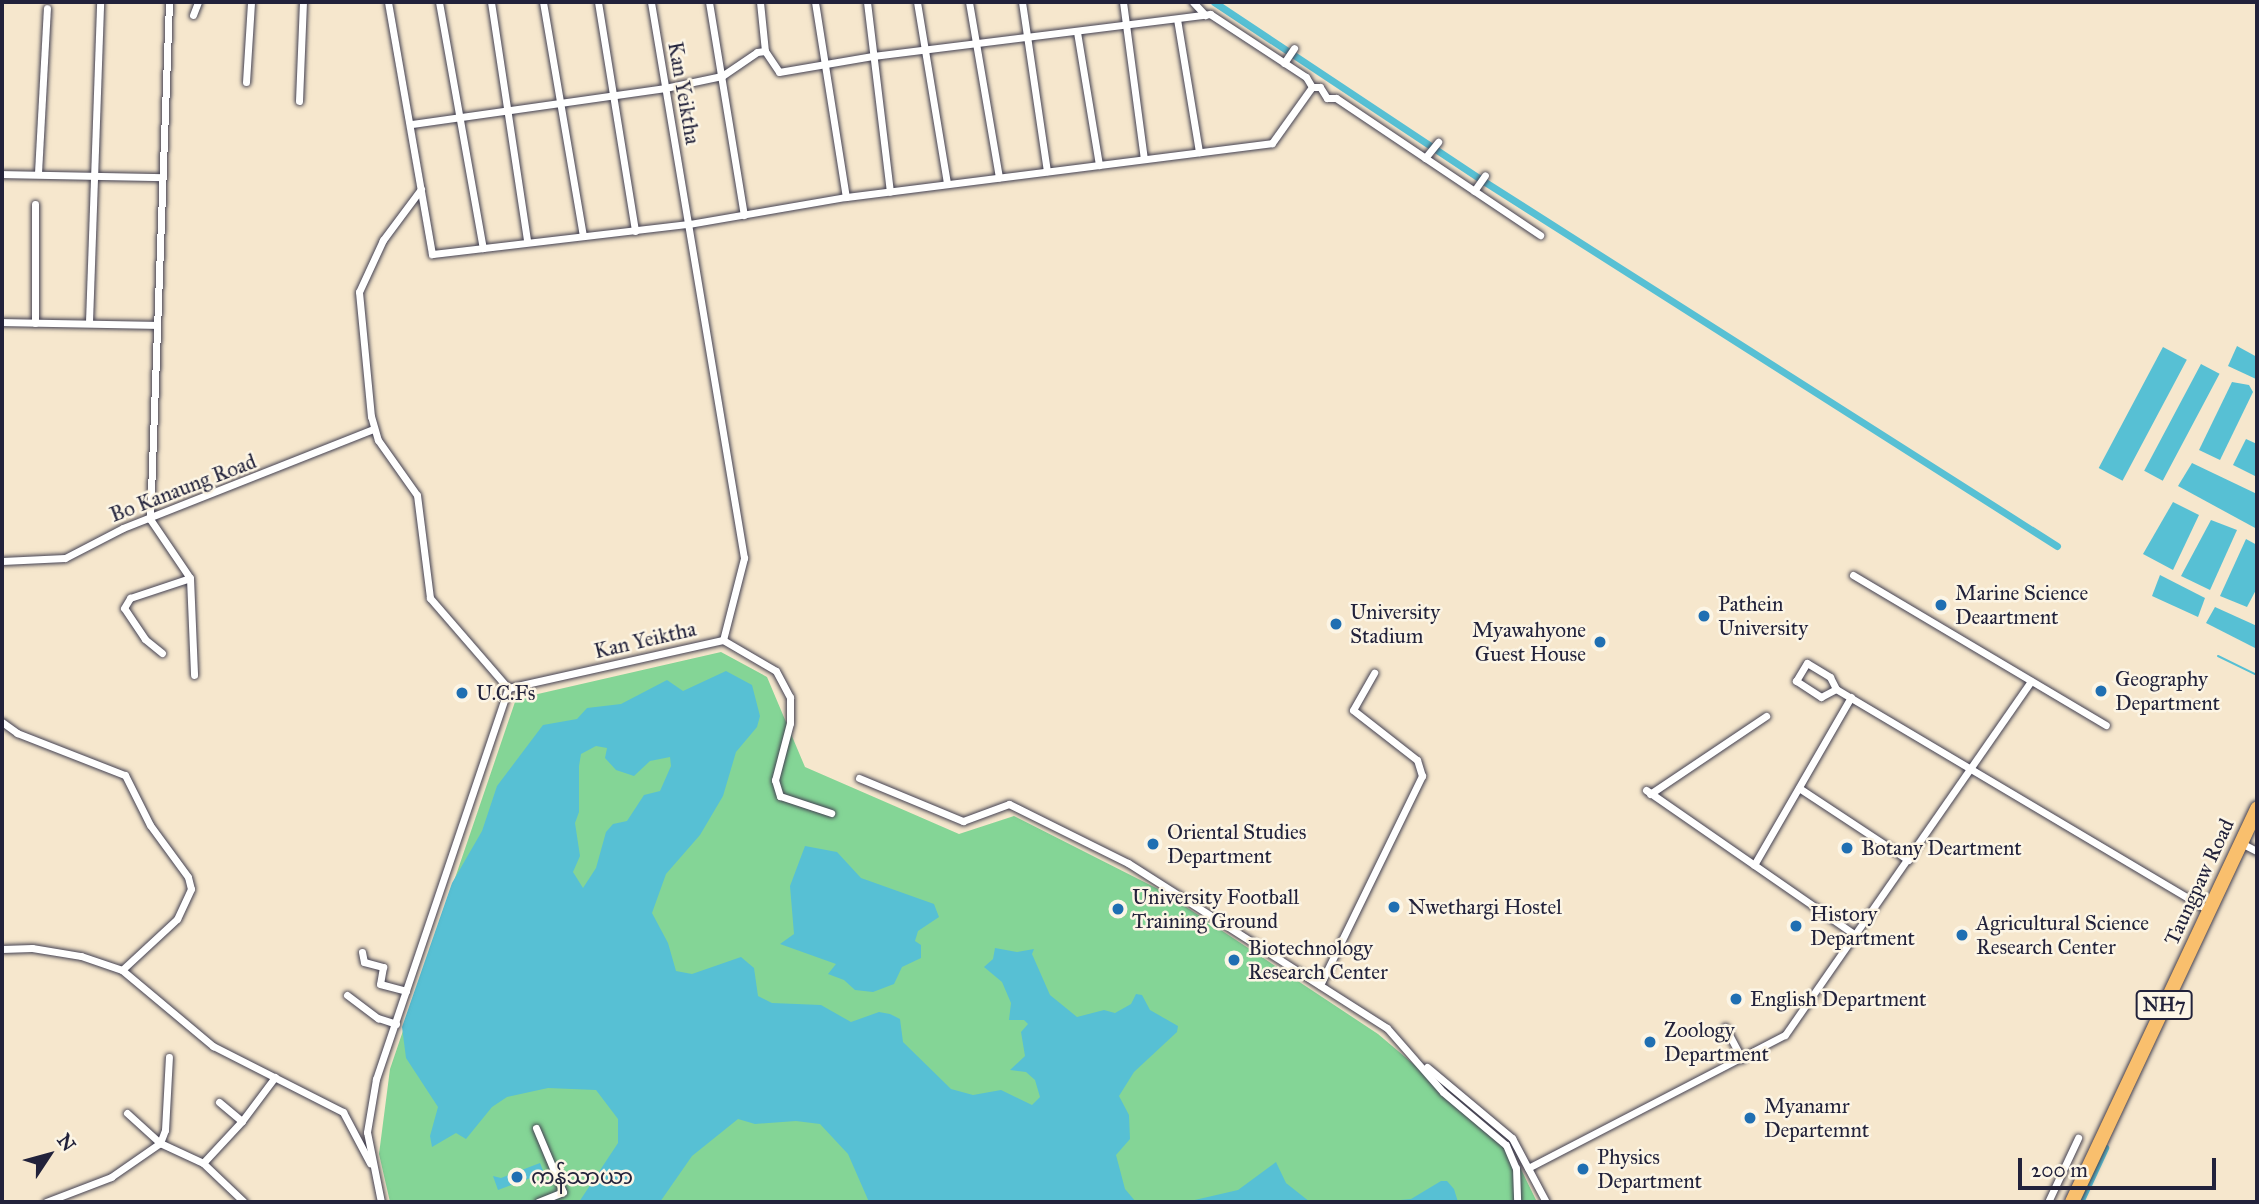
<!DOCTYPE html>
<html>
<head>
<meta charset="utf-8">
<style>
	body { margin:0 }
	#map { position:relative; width:2259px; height:1204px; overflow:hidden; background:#f6e7cd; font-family:"IM FELL Great Primer","Noto Sans Myanmar",serif }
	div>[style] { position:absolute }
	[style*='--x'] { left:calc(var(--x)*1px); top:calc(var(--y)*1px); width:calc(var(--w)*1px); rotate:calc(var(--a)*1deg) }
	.green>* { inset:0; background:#84d596 }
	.water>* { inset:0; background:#57c0d4; transform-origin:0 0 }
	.stream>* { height:2px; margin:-1px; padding:0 1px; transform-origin:1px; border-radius:1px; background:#57c0d4 }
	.canal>* { height:7px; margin:-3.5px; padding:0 3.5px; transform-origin:3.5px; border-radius:3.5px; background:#57c0d4 }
	.roads { filter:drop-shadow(0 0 2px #424051) drop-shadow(0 0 2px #424051) }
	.street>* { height:7px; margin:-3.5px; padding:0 3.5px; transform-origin:3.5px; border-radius:3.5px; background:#fff }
	.highway>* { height:14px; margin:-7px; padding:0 7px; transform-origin:7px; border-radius:7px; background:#f9bf6d }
	.dots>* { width:19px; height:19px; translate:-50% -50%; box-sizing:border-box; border:4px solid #fcf5e5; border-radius:50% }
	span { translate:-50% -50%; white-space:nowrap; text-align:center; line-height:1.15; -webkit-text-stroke:5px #fcf5e5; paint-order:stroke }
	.shield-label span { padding:2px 5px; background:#fcf5e5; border:2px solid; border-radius:5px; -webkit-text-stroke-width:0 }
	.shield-label { font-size:19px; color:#22223b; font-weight:700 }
	.street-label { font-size:21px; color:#22223b }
	.poi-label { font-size:21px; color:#22223b }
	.left { translate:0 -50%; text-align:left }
	.right { translate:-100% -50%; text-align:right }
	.frame { position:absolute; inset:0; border:4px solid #22223b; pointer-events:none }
	.north { position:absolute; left:14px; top:1120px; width:70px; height:70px; -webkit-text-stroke:5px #fcf5e5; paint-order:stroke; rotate:54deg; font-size:19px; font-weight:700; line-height:28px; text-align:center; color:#22223b }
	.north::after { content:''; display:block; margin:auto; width:24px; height:32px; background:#22223b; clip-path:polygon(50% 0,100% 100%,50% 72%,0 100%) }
	.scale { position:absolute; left:2018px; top:1158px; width:198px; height:32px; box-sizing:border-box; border:4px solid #22223b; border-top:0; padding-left:9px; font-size:21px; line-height:24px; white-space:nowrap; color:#22223b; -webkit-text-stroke:5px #fcf5e5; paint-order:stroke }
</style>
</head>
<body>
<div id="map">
	<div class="green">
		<i style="clip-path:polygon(721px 652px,767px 677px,805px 767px,959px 834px,1014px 816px,1162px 891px,1378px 1034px,1509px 1145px,1537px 1202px,390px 1202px,379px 1154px,390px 1069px,516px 699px)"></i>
	</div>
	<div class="water">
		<i style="clip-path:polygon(2237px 346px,2257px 357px,2256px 379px,2228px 366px)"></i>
		<i style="left:2163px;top:347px;width:27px;height:137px;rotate:28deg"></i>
		<i style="left:2201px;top:364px;width:21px;height:121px;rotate:28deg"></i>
		<i style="clip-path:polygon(2232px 382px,2249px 385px,2253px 392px,2220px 460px,2199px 450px)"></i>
		<i style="clip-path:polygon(2246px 439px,2257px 444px,2257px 477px,2233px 465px)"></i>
		<i style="clip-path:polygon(2192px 463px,2257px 494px,2257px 529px,2178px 486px)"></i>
		<i style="clip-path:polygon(2173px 502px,2199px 515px,2173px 570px,2143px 554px)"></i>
		<i style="clip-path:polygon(2211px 520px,2237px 530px,2210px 590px,2181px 576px)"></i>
		<i style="clip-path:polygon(2246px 539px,2257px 545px,2257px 588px,2247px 607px,2220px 596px)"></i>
		<i style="clip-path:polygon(2160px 575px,2205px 598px,2198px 617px,2152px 596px)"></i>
		<i style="clip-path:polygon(2215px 607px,2257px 626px,2257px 649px,2206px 623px)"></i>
		<i style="clip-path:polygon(evenodd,726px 671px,752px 685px,760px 716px,757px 727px,736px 752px,723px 796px,700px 835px,666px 874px,652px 913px,668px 943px,676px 971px,692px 974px,741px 957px,754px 968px,758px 996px,772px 1003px,821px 1005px,851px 1022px,879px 1012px,890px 1014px,900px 1019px,903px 1042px,951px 1089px,973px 1095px,1001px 1090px,1032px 1105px,1040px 1097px,1035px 1080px,1026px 1072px,1010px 1070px,1025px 1056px,1021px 1032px,1028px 1024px,1024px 1020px,1009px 1020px,1011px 1003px,1002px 982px,984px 967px,993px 959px,995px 948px,1017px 952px,1034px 949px,1032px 954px,1050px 995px,1077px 1017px,1104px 1010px,1115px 1013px,1131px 1004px,1136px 994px,1142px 995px,1150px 1010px,1178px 1026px,1177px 1032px,1134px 1072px,1119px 1096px,1129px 1115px,1130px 1139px,1116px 1155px,1125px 1189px,1136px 1202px,869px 1202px,848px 1154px,820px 1124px,796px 1121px,755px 1124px,738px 1119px,692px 1156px,660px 1202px,579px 1202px,618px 1143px,618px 1119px,596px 1090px,548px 1088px,507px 1097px,492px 1107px,466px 1139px,456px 1133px,432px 1147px,430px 1136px,438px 1107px,406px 1058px,402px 1027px,452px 883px,482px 831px,497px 786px,543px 725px,577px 719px,587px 708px,621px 704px,667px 680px,683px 691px,726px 671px,596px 746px,607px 748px,605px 758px,616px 770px,634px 776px,650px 761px,670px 757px,671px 766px,660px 791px,644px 795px,627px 821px,613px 824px,606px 832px,596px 868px,583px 888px,573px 872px,580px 856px,575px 823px,579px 812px,579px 766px,581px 754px,596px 746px)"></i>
		<i style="clip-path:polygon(805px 846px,837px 852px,861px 878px,934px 904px,939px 917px,918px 931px,915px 941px,921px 945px,921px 958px,902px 967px,894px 984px,873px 992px,855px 990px,844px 980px,828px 974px,836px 964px,780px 944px,794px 934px,790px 886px)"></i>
		<i style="clip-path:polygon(1276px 1162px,1286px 1183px,1310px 1202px,1186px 1202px,1238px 1190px)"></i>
		<i style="clip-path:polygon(540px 1163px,544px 1173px,498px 1190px,493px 1176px,501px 1178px)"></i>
		<i style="clip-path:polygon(1441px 1181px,1447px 1181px,1454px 1189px,1458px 1202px,1380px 1202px,1411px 1199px)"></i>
	</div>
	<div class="stream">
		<i style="--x:2218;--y:656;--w:43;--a:26"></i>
	</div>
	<div class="canal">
		<i style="--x:1214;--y:2;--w:325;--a:33.6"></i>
		<i style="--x:1485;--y:182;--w:678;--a:32.47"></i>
		<i style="--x:2080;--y:1202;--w:60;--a:-65.2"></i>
	</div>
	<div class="roads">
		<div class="street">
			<i style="--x:169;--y:2;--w:517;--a:92.1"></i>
			<i style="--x:150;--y:519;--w:71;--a:55.9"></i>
			<i style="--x:190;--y:578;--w:97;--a:87.6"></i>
			<i style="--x:388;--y:2;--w:256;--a:80.1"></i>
			<i style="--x:432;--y:254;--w:259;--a:-6.7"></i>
			<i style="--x:689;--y:224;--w:159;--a:-9.8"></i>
			<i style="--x:846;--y:197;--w:429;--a:-7.2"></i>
			<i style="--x:1272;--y:143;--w:69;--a:-54.5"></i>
			<i style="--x:439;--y:2;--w:250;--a:79.9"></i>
			<i style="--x:491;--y:2;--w:242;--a:81.4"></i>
			<i style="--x:543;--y:2;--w:237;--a:80.3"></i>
			<i style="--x:598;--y:2;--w:232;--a:80.8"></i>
			<i style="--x:709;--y:2;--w:216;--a:80.7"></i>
			<i style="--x:760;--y:2;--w:49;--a:84.2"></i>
			<i style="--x:765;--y:51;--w:25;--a:56"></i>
			<i style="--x:779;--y:72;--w:95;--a:-9.7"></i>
			<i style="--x:873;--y:56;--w:340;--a:-7.1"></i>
			<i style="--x:1210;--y:14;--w:115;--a:33.3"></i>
			<i style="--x:1306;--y:77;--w:12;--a:59"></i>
			<i style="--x:815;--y:2;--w:197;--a:81"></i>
			<i style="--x:867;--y:2;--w:191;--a:83.1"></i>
			<i style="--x:917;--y:2;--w:184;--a:80.6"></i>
			<i style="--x:969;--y:2;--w:178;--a:80.3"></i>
			<i style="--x:1022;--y:2;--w:171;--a:81.6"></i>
			<i style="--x:1123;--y:2;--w:158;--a:82.4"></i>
			<i style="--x:1193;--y:2;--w:18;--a:47"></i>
			<i style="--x:193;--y:15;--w:14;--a:-69"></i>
			<i style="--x:1177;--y:19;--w:135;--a:80.6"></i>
			<i style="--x:1077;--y:32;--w:135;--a:80.6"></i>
			<i style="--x:1284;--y:63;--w:18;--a:-56"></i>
			<i style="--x:246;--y:82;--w:80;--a:-86.4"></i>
			<i style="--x:1312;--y:87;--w:8;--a:0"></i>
			<i style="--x:1320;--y:87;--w:13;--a:58"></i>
			<i style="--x:1327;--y:98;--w:9;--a:0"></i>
			<i style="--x:1336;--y:98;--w:246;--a:33.9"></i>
			<i style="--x:299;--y:101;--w:99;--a:-87.7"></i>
			<i style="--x:412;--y:124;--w:256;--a:-8.1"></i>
			<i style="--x:665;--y:88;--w:58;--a:-11.9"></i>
			<i style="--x:722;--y:76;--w:42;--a:-34.4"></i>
			<i style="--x:757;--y:52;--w:8;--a:-7"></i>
			<i style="--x:1425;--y:158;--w:21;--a:-51"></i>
			<i style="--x:38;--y:173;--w:165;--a:-86.9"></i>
			<i style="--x:2;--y:174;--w:160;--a:1.1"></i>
			<i style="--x:421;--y:189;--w:64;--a:126.7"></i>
			<i style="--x:383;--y:240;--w:57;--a:114.8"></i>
			<i style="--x:359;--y:292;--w:125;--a:84.5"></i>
			<i style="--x:371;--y:416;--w:25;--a:74"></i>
			<i style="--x:378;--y:440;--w:67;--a:54.7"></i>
			<i style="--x:417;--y:495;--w:104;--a:82.8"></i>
			<i style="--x:430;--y:598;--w:119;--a:49.1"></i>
			<i style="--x:1474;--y:191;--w:19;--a:-55"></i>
			<i style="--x:2;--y:322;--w:155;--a:1.1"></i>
			<i style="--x:89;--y:322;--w:320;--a:-88"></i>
			<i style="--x:35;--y:323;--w:119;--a:-90"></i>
			<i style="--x:2;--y:561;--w:63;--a:-2.7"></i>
			<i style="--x:65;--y:558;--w:65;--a:-27.3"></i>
			<i style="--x:123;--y:528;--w:269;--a:-21.6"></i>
			<i style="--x:1853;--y:575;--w:294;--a:30.7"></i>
			<i style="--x:723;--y:640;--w:61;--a:30.3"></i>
			<i style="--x:776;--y:671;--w:30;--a:62"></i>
			<i style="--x:790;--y:697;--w:26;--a:90"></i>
			<i style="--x:790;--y:723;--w:59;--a:104.7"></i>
			<i style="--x:775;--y:780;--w:17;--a:73"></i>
			<i style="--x:780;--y:796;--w:54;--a:18.4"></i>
			<i style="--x:162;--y:653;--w:22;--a:-141"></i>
			<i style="--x:145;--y:639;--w:37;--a:-124"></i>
			<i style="--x:124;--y:608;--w:12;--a:-59"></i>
			<i style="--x:130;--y:598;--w:63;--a:-18.4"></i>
			<i style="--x:1836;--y:689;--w:17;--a:152"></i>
			<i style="--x:1821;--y:697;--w:30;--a:-147"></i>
			<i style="--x:1796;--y:681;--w:21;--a:-59"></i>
			<i style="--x:1807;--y:663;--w:27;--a:31"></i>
			<i style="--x:1830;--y:677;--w:13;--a:63"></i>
			<i style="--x:1836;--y:689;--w:433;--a:30.7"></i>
			<i style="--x:2;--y:722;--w:19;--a:36"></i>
			<i style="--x:17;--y:733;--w:116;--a:21.3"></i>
			<i style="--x:125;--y:775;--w:56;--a:63.4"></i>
			<i style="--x:150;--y:825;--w:64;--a:53.8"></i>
			<i style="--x:188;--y:877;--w:12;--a:76"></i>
			<i style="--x:191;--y:889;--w:33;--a:115"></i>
			<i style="--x:177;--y:919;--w:75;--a:137.2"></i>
			<i style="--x:859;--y:778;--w:113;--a:22.5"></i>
			<i style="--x:963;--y:821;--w:49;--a:-20.3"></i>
			<i style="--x:1009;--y:804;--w:133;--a:26.4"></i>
			<i style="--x:1128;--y:863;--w:307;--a:32.5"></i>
			<i style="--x:1387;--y:1028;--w:85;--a:48.8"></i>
			<i style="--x:1443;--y:1092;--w:82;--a:40.1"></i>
			<i style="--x:1506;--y:1145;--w:25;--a:67"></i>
			<i style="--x:1516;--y:1168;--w:34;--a:88"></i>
			<i style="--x:1799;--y:788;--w:131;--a:33.4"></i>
			<i style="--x:1646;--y:790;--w:257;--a:34.7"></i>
			<i style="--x:1650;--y:794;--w:140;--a:-33.9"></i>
			<i style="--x:2241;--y:843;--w:18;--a:27"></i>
			<i style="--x:1754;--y:865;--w:194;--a:-60"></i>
			<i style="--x:2;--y:949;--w:30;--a:-2"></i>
			<i style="--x:32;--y:948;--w:50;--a:9.3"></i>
			<i style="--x:81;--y:956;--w:43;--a:18.9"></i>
			<i style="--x:122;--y:970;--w:119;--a:39.9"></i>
			<i style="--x:213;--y:1046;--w:146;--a:26.9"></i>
			<i style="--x:343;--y:1112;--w:58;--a:62.1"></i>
			<i style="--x:362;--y:952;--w:10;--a:79"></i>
			<i style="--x:364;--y:962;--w:20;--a:15"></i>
			<i style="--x:383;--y:967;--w:17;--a:100"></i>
			<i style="--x:380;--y:984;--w:27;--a:15"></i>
			<i style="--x:1320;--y:985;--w:233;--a:-64"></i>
			<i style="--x:1422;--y:776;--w:17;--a:-107"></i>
			<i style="--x:1417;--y:760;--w:81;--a:-142"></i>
			<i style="--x:1353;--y:710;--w:43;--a:-60.4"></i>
			<i style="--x:347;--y:995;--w:39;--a:37"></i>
			<i style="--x:378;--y:1018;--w:19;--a:18"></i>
			<i style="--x:1725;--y:1027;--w:36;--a:62"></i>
			<i style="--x:1427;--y:1067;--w:111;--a:39.9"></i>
			<i style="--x:1512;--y:1138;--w:72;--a:62"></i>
			<i style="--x:219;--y:1102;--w:30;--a:40"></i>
			<i style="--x:242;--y:1121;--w:55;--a:-53.1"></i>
			<i style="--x:127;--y:1113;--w:45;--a:42.3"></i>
			<i style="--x:160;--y:1143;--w:47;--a:24.9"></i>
			<i style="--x:203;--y:1163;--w:57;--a:43.6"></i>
			<i style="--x:536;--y:1128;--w:69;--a:67.1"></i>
			<i style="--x:563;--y:1192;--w:27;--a:158"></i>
			<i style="--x:203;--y:1163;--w:57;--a:-47.1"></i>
			<i style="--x:1528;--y:1168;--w:289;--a:-27.4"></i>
			<i style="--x:1785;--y:1035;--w:431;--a:-55.2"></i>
			<i style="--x:46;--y:1202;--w:70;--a:-21"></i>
			<i style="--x:111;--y:1177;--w:60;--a:-34.8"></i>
			<i style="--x:160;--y:1143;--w:14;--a:-69"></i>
			<i style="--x:165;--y:1130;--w:73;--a:-86.9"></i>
			<i style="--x:381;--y:1202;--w:71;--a:-101.3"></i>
			<i style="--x:367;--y:1132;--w:54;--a:-80.4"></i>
			<i style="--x:376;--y:1079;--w:413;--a:-71.3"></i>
			<i style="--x:508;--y:688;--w:220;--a:-12.6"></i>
			<i style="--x:723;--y:640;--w:85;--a:-75.6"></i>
			<i style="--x:744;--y:558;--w:564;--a:-99.5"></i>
			<i style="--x:2048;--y:1202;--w:71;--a:-64.9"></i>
		</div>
		<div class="highway">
			<i style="--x:2072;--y:1202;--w:435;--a:-64.8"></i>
		</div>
	</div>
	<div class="dots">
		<i style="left:1941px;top:605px;background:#1f6fb2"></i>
		<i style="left:1704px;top:616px;background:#1f6fb2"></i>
		<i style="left:1336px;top:624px;background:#1f6fb2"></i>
		<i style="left:1600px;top:642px;background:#1f6fb2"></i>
		<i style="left:2101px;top:691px;background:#1f6fb2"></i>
		<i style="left:462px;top:693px;background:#1f6fb2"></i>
		<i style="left:1153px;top:844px;background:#1f6fb2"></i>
		<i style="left:1847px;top:848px;background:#1f6fb2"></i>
		<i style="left:1394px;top:907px;background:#1f6fb2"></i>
		<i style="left:1118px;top:909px;background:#1f6fb2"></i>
		<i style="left:1796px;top:926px;background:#1f6fb2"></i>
		<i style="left:1962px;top:935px;background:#1f6fb2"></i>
		<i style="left:1234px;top:960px;background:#1f6fb2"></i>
		<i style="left:1736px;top:999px;background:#1f6fb2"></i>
		<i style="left:1650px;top:1042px;background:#1f6fb2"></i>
		<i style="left:1750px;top:1118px;background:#1f6fb2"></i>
		<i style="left:1583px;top:1169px;background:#1f6fb2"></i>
		<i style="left:517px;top:1177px;background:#1f6fb2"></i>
	</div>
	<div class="shield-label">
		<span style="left:2164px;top:1005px">NH7</span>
	</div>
	<div class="street-label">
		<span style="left:684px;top:93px;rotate:80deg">Kan Yeiktha</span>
		<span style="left:183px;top:488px;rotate:-21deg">Bo Kanaung Road</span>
		<span style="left:645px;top:640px;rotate:-13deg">Kan Yeiktha</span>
		<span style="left:2199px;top:882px;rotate:-65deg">Taungpaw Road</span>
	</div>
	<div class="poi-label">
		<span class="left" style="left:1955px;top:605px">Marine Science<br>Deaartment</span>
		<span class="left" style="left:1718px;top:616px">Pathein<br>University</span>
		<span class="left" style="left:1350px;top:624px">University<br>Stadium</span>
		<span class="right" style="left:1586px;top:642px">Myawahyone<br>Guest House</span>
		<span class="left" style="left:2115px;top:691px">Geography<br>Department</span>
		<span class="left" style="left:476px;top:693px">U.C.Fs</span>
		<span class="left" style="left:1167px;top:844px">Oriental Studies<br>Department</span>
		<span class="left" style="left:1861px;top:848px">Botany Deartment</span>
		<span class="left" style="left:1132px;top:909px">University Football<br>Training Ground</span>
		<span class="left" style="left:1408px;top:907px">Nwethargi Hostel</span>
		<span class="left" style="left:1810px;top:926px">History<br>Department</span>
		<span class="left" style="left:1976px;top:935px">Agricultural Science<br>Research Center</span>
		<span class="left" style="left:1248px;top:960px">Biotechnology<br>Research Center</span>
		<span class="left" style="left:1750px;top:999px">English Department</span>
		<span class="left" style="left:1664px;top:1042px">Zoology<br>Department</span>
		<span class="left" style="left:1764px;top:1118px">Myanamr<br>Departemnt</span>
		<span class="left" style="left:1597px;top:1169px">Physics<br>Department</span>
		<span class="left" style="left:531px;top:1177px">ကန်သာယာ</span>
	</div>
	<div class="frame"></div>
	<div class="north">N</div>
	<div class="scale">200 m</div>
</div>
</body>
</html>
